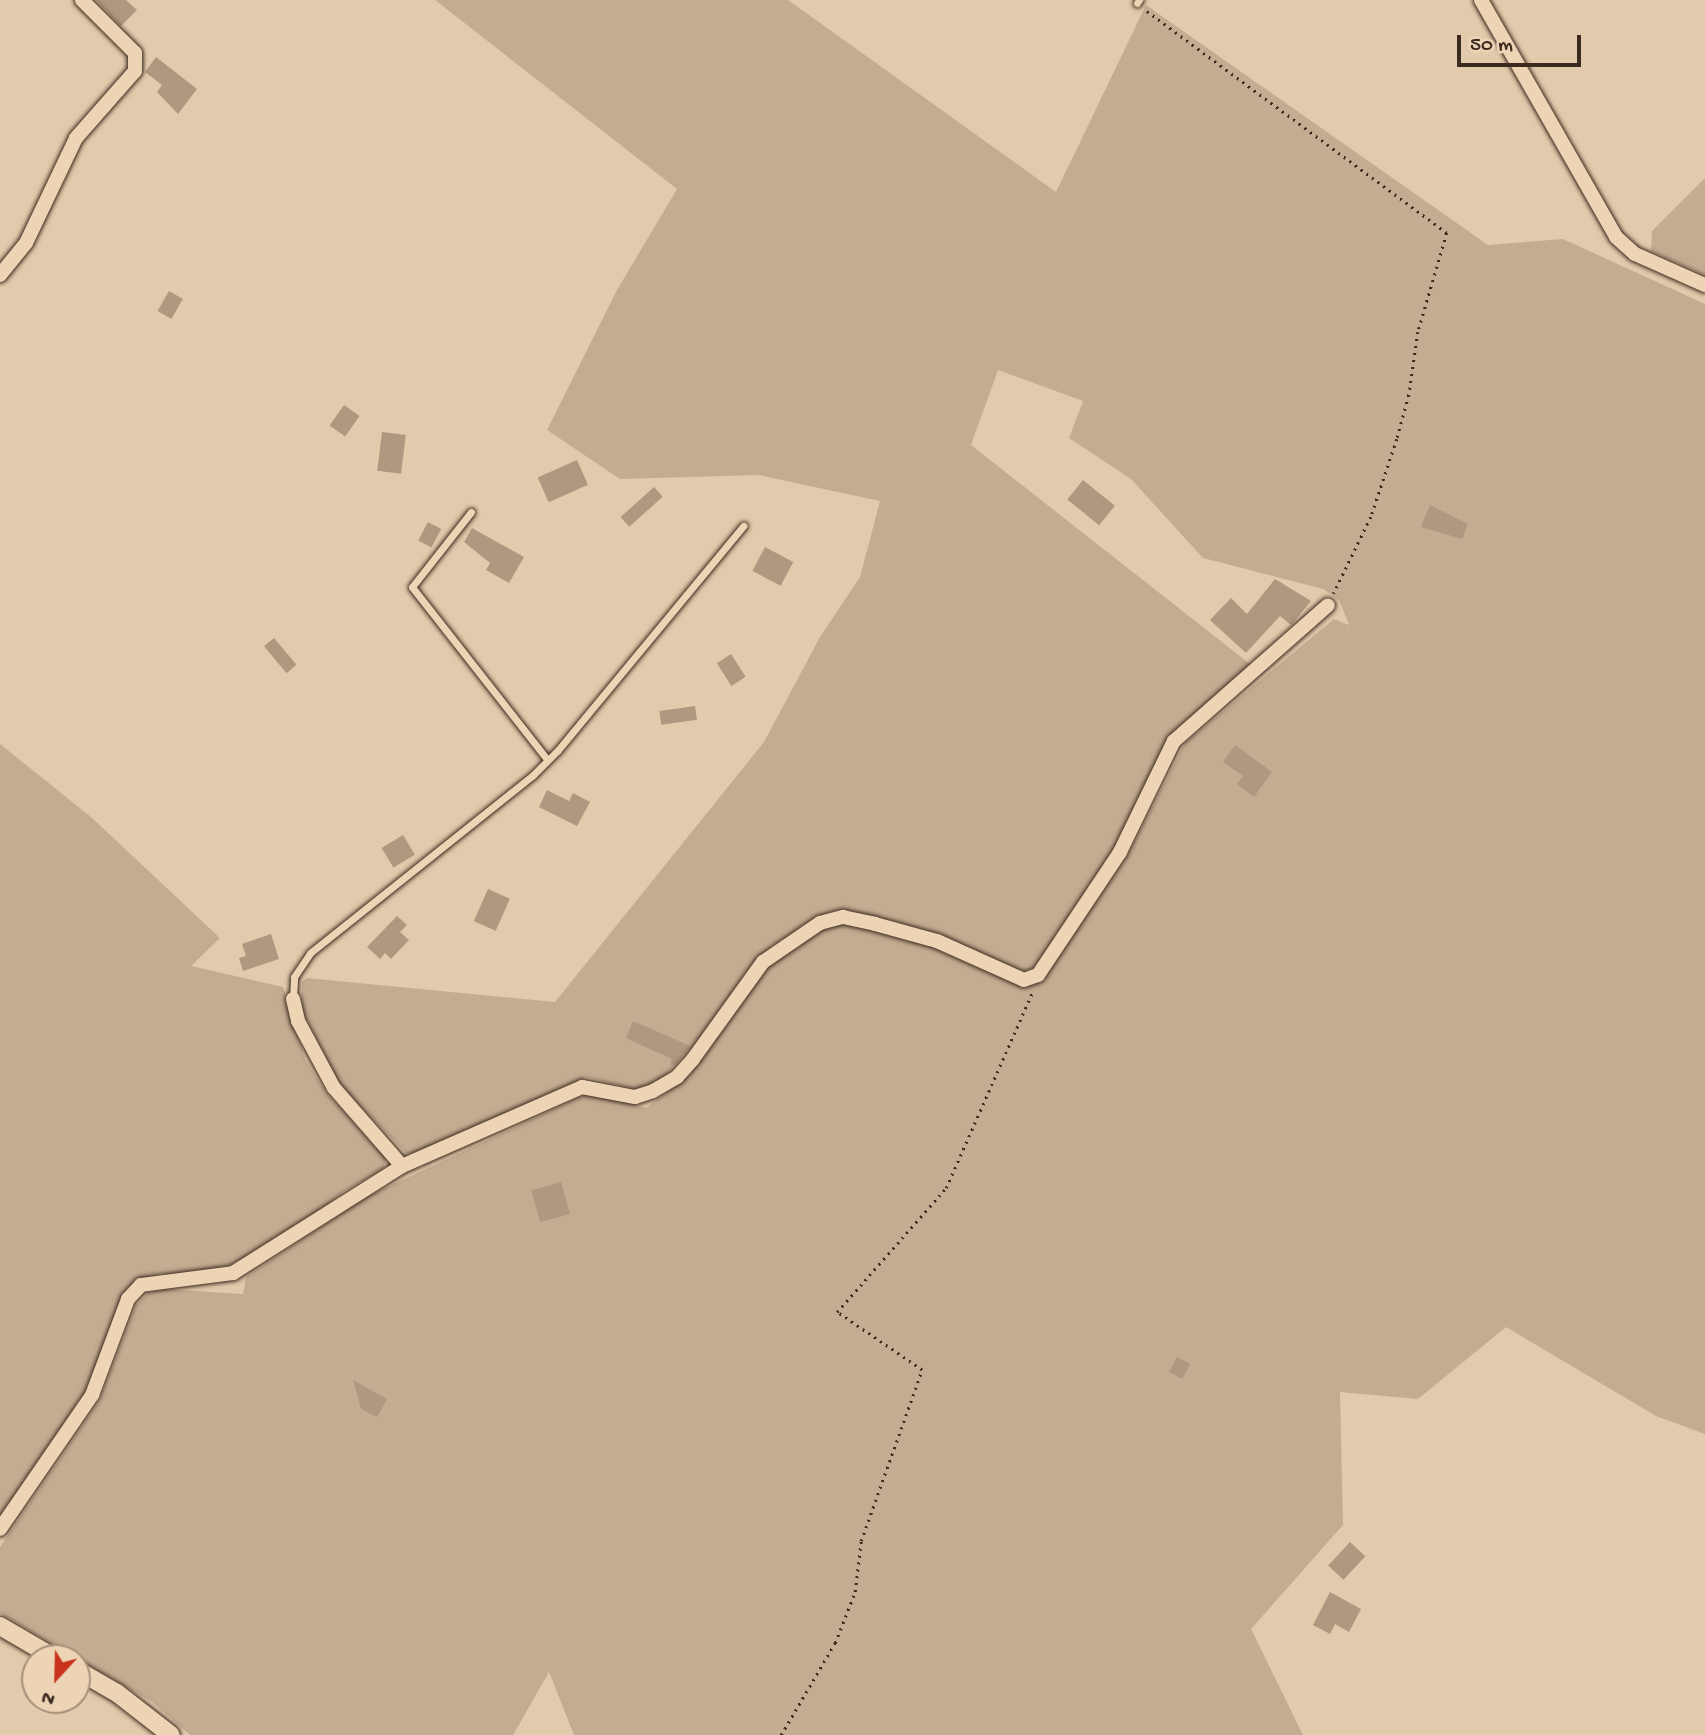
<!DOCTYPE html>
<html>
<head>
<meta charset="utf-8">
<style>
	body { margin:0 }
	#map { position:relative; width:1705px; height:1735px; overflow:hidden; background:#e2caac; font-family:"Gochi Hand",sans-serif }
	div>[style] { position:absolute }
	[style*='--x'] { left:calc(var(--x)*1px); top:calc(var(--y)*1px); width:calc(var(--w)*1px); rotate:calc(var(--a)*1deg) }
	.green>* { inset:0; background:#c3ac91 }
	.building>* { inset:0; background:#ae9880; transform-origin:0 0 }
	.path>* { height:2.5px; margin-top:-1.25px; transform-origin:0; background:repeating-linear-gradient(90deg,#3b2a1e 0 2px,transparent 0 7px) }
	.roads { filter:drop-shadow(0 0 2px #3b2a1e) drop-shadow(0 0 2px #3b2a1e) }
	.service>* { height:7px; margin:-3.5px; padding:0 3.5px; transform-origin:3.5px; border-radius:3.5px; background:#edd4b5 }
	.minor>* { height:14px; margin:-7px; padding:0 7px; transform-origin:7px; border-radius:7px; background:#edd4b5 }
	.tertiary>* { height:18px; margin:-9px; padding:0 9px; transform-origin:9px; border-radius:9px; background:#edd4b5 }
	span { translate:-50% -50%; white-space:nowrap; text-align:center; line-height:1.15; -webkit-text-stroke:5px #edd4b5; paint-order:stroke }
	.north { position:absolute; left:21px; top:1644px; width:70px; height:70px; box-sizing:border-box; background:#edd4b5; border:2px solid #a69079; border-radius:50%; rotate:202deg; font-size:19px; font-weight:700; line-height:28px; text-align:center; color:#3b2a1e }
	.north::after { content:''; display:block; margin:auto; width:24px; height:32px; background:#c8321e; clip-path:polygon(50% 0,100% 100%,50% 72%,0 100%) }
	.scale { position:absolute; left:1457px; top:35px; width:124px; height:32px; box-sizing:border-box; border:4px solid #3b2a1e; border-top:0; padding-left:9px; font-size:21px; line-height:24px; white-space:nowrap; color:#3b2a1e; -webkit-text-stroke:5px #edd4b5; paint-order:stroke }
</style>
</head>
<body>
<div id="map">
	<div class="green">
		<i style="clip-path:polygon(435px 0,788px 0,1056px 192px,1146px 5px,1488px 245px,1563px 239px,1705px 304px,1705px 1434px,1656px 1416px,1506px 1327px,1418px 1399px,1340px 1392px,1343px 1525px,1251px 1629px,1303px 1735px,574px 1735px,549px 1672px,513px 1735px,190px 1735px,152px 1702px,0 1613px,0 1547px,100px 1400px,136px 1305px,149px 1292px,165px 1289px,243px 1294px,246px 1277px,366px 1197px,580px 1097px,593px 1095px,646px 1108px,690px 1075px,768px 965px,791px 946px,827px 927px,844px 923px,937px 947px,1028px 985px,1043px 981px,1129px 853px,1185px 743px,1334px 619px,1349px 625px,1339px 600px,1323px 589px,1203px 558px,1131px 479px,1069px 438px,1083px 401px,998px 370px,971px 445px,1250px 664px,1170px 736px,1114px 849px,1039px 966px,1024px 971px,894px 921px,831px 911px,770px 947px,698px 1042px,659px 1081px,638px 1090px,586px 1077px,416px 1153px,406px 1153px,341px 1086px,302px 1009px,302px 982px,307px 978px,555px 1002px,764px 742px,820px 637px,860px 577px,880px 501px,759px 475px,620px 479px,547px 430px,617px 290px,677px 189px)"></i>
		<i style="clip-path:polygon(1705px 178px,1705px 275px,1651px 251px,1652px 231px)"></i>
		<i style="clip-path:polygon(0 744px,91px 817px,220px 938px,191px 966px,283px 987px,305px 1059px,326px 1093px,386px 1158px,383px 1169px,344px 1191px,296px 1229px,232px 1264px,197px 1275px,161px 1273px,138px 1279px,88px 1391px,0 1516px)"></i>
	</div>
	<div class="building">
		<i style="clip-path:polygon(96px 0,126px 0,137px 10px,121px 26px)"></i>
		<i style="clip-path:polygon(156px 57px,197px 89px,178px 114px,157px 92px,162px 85px,145px 72px)"></i>
		<i style="left:169px;top:291px;width:16px;height:23px;rotate:30deg"></i>
		<i style="left:344px;top:405px;width:19px;height:25px;rotate:35deg"></i>
		<i style="left:382px;top:432px;width:24px;height:39px;rotate:7deg"></i>
		<i style="left:577px;top:460px;width:27px;height:43px;rotate:66deg"></i>
		<i style="left:1083px;top:480px;width:41px;height:25px;rotate:39deg"></i>
		<i style="left:654px;top:487px;width:13px;height:45px;rotate:48deg"></i>
		<i style="clip-path:polygon(1430px 505px,1468px 524px,1462px 539px,1421px 527px)"></i>
		<i style="left:428px;top:522px;width:15px;height:21px;rotate:28deg"></i>
		<i style="clip-path:polygon(472px 528px,524px 557px,509px 583px,486px 570px,490px 563px,464px 542px)"></i>
		<i style="left:765px;top:547px;width:32px;height:27px;rotate:28deg"></i>
		<i style="clip-path:polygon(1275px 579px,1311px 601px,1291px 625px,1280px 616px,1246px 653px,1210px 620px,1231px 598px,1247px 614px)"></i>
		<i style="left:274px;top:638px;width:35px;height:13px;rotate:50deg"></i>
		<i style="left:731px;top:654px;width:27px;height:17px;rotate:57deg"></i>
		<i style="left:695px;top:706px;width:14px;height:36px;rotate:82deg"></i>
		<i style="clip-path:polygon(1235px 745px,1272px 772px,1254px 797px,1237px 784px,1243px 776px,1223px 762px)"></i>
		<i style="clip-path:polygon(547px 790px,569px 801px,573px 793px,590px 802px,577px 826px,539px 807px)"></i>
		<i style="left:403px;top:835px;width:23px;height:25px;rotate:59deg"></i>
		<i style="left:488px;top:889px;width:24px;height:35px;rotate:24deg"></i>
		<i style="clip-path:polygon(397px 916px,407px 925px,400px 932px,409px 940px,391px 959px,385px 953px,380px 959px,367px 947px)"></i>
		<i style="clip-path:polygon(271px 934px,279px 959px,243px 971px,239px 958px,246px 956px,242px 944px)"></i>
		<i style="clip-path:polygon(633px 1021px,690px 1046px,675px 1065px,670px 1063px,672px 1059px,626px 1038px)"></i>
		<i style="left:561px;top:1182px;width:33px;height:31px;rotate:74deg"></i>
		<i style="left:1177px;top:1357px;width:15px;height:17px;rotate:28deg"></i>
		<i style="clip-path:polygon(353px 1380px,387px 1399px,377px 1417px,361px 1409px)"></i>
		<i style="left:1350px;top:1542px;width:21px;height:32px;rotate:43deg"></i>
		<i style="clip-path:polygon(1330px 1592px,1361px 1609px,1349px 1632px,1335px 1624px,1330px 1634px,1313px 1625px)"></i>
	</div>
	<div class="path">
		<i style="--x:1147;--y:11;--w:373;--a:36.5"></i>
		<i style="--x:1447;--y:233;--w:103;--a:106.3"></i>
		<i style="--x:1418;--y:332;--w:64;--a:98.1"></i>
		<i style="--x:1409;--y:395;--w:46;--a:105.3"></i>
		<i style="--x:1397;--y:439;--w:82;--a:108.4"></i>
		<i style="--x:1371;--y:517;--w:85;--a:116"></i>
		<i style="--x:781;--y:1735;--w:107;--a:-59.6"></i>
		<i style="--x:835;--y:1643;--w:55;--a:-68.6"></i>
		<i style="--x:855;--y:1592;--w:51;--a:-83.3"></i>
		<i style="--x:861;--y:1541;--w:182;--a:-70.4"></i>
		<i style="--x:922;--y:1370;--w:103;--a:-145.7"></i>
		<i style="--x:837;--y:1312;--w:165;--a:-48.7"></i>
		<i style="--x:946;--y:1188;--w:213;--a:-66.2"></i>
	</div>
	<div class="roads">
		<div class="service">
			<i style="--x:1137;--y:3;--w:4;--a:-56"></i>
			<i style="--x:471;--y:512;--w:95;--a:128.2"></i>
			<i style="--x:412;--y:587;--w:219;--a:51.9"></i>
			<i style="--x:293;--y:999;--w:22;--a:-87"></i>
			<i style="--x:294;--y:977;--w:29;--a:-56"></i>
			<i style="--x:310;--y:953;--w:285;--a:-38.6"></i>
			<i style="--x:533;--y:775;--w:35;--a:-45"></i>
			<i style="--x:558;--y:750;--w:291;--a:-50.4"></i>
		</div>
		<div class="minor">
			<i style="--x:1481;--y:0;--w:273;--a:60.3"></i>
			<i style="--x:1616;--y:237;--w:25;--a:42"></i>
			<i style="--x:1635;--y:254;--w:77;--a:23.9"></i>
			<i style="--x:0;--y:275;--w:41;--a:-50.9"></i>
			<i style="--x:26;--y:243;--w:116;--a:-64.5"></i>
			<i style="--x:76;--y:138;--w:89;--a:-48.6"></i>
			<i style="--x:135;--y:71;--w:18;--a:-90"></i>
			<i style="--x:135;--y:53;--w:75;--a:-135"></i>
			<i style="--x:293;--y:999;--w:23;--a:77"></i>
			<i style="--x:298;--y:1021;--w:76;--a:61.8"></i>
			<i style="--x:334;--y:1088;--w:103;--a:48.9"></i>
			<i style="--x:0;--y:1529;--w:163;--a:-55.5"></i>
			<i style="--x:92;--y:1395;--w:103;--a:-69.4"></i>
			<i style="--x:128;--y:1299;--w:19;--a:-47"></i>
			<i style="--x:141;--y:1285;--w:93;--a:-7.4"></i>
			<i style="--x:233;--y:1273;--w:200;--a:-32.3"></i>
			<i style="--x:402;--y:1166;--w:197;--a:-23.7"></i>
			<i style="--x:582;--y:1087;--w:54;--a:10.7"></i>
			<i style="--x:635;--y:1097;--w:19;--a:-18"></i>
			<i style="--x:653;--y:1091;--w:28;--a:-30"></i>
			<i style="--x:677;--y:1077;--w:24;--a:-48"></i>
			<i style="--x:693;--y:1059;--w:120;--a:-54.2"></i>
			<i style="--x:763;--y:962;--w:69;--a:-34.4"></i>
			<i style="--x:820;--y:923;--w:24;--a:-15"></i>
			<i style="--x:843;--y:917;--w:33;--a:12"></i>
			<i style="--x:875;--y:924;--w:64;--a:15.3"></i>
			<i style="--x:937;--y:941;--w:95;--a:24.1"></i>
			<i style="--x:1024;--y:980;--w:15;--a:-20"></i>
			<i style="--x:1038;--y:975;--w:148;--a:-56.3"></i>
			<i style="--x:1120;--y:852;--w:123;--a:-64.1"></i>
			<i style="--x:1174;--y:741;--w:205;--a:-41.4"></i>
		</div>
		<div class="tertiary">
			<i style="--x:0;--y:1626;--w:64;--a:30.2"></i>
			<i style="--x:77;--y:1670;--w:46;--a:29.9"></i>
			<i style="--x:117;--y:1693;--w:68;--a:37.9"></i>
		</div>
	</div>
	<div class="north">N</div>
	<div class="scale">50 m</div>
</div>
</body>
</html>
